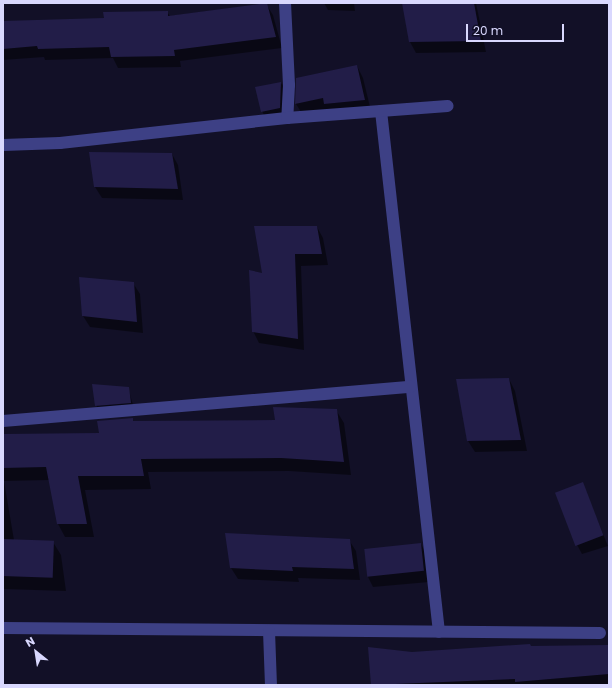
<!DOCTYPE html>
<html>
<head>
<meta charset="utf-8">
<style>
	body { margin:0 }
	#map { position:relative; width:612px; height:688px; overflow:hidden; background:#121027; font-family:Poppins,sans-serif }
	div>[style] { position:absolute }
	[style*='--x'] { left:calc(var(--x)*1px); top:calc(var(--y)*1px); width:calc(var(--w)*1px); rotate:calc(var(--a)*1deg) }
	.shadow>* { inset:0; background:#0007 }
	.building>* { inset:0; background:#221d48; transform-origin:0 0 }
	.minor>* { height:12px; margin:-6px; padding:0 6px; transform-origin:6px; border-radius:6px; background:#3d4085 }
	span { translate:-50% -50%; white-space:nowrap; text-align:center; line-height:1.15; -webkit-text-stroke:3px #121027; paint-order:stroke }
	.frame { position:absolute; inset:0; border:4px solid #d9d8fe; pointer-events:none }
	.north { position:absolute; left:16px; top:632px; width:40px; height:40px; -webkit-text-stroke:3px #121027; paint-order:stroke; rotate:330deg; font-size:11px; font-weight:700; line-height:16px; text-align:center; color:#d9d8fe }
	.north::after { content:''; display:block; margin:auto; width:14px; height:18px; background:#d9d8fe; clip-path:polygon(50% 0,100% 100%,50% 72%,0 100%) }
	.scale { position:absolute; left:466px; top:24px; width:98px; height:18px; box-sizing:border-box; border:2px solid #d9d8fe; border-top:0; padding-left:5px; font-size:12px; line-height:14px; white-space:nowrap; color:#d9d8fe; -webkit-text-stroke:3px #121027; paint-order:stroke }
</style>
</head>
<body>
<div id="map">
	<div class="shadow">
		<i style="clip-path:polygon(324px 3px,354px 3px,355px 11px,328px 10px)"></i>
		<i style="clip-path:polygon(403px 3px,476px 3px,486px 52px,416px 53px,410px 42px)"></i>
		<i style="clip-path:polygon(266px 4px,273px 15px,282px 48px,180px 61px,181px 67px,118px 68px,113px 58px,45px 60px,44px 57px,3px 60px,3px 22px,105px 19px,167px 12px,170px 16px)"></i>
		<i style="clip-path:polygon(357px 66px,363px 78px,371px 111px,303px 115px,296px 104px,297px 79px)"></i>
		<i style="clip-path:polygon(281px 83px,284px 88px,283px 113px,265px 117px,262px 111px)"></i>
		<i style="clip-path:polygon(172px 154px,178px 165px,183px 200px,102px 198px,95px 187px)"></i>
		<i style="clip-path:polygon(317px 227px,323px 238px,328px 265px,301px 266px,304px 350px,259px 343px,253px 331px,263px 274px)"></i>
		<i style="clip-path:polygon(133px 283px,140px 294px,143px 333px,90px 327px,83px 316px)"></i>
		<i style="clip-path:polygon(509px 379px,515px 391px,527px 451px,475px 452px,468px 441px,457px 380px)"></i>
		<i style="clip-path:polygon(128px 388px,134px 408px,99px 411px,96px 405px)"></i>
		<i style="clip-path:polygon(336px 410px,344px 423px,351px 475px,289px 471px,148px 472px,151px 489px,85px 490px,94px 537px,65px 537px,58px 524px,50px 480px,4px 481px,14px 540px,53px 542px,61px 555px,66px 591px,3px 589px,3px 435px,100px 434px,132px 419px,134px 422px,276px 421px)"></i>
		<i style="clip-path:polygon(582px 483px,608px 546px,582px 554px,576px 543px)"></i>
		<i style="clip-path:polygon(349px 540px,356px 551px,360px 580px,298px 578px,299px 582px,238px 579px,231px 568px)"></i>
		<i style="clip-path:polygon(421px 544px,427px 555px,429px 582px,373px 587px,367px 575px)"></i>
		<i style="clip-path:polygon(369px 648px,412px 653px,609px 650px,609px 685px,372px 685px)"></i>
	</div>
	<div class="building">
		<i style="clip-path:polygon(267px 3px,276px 37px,174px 50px,175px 56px,111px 57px,109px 47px,38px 49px,37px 46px,3px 49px,3px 21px,104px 18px,103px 12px,168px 11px,168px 16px)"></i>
		<i style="clip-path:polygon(402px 3px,474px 3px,481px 41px,409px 42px)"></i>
		<i style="clip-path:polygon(357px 65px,365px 100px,324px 104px,323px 98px,295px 104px,296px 78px)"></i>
		<i style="clip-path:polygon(281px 82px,280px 108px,261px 112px,255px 87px)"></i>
		<i style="clip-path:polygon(89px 152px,172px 153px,178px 189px,94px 187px)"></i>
		<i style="clip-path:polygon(254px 226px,317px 226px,322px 254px,295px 254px,298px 339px,252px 332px,249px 270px,262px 273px)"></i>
		<i style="clip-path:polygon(79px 277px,134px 282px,137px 322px,82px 316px)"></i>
		<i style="clip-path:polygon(509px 378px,521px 440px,467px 441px,456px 379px)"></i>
		<i style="clip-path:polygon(92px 384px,129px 387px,131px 403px,95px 406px)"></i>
		<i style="clip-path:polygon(273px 407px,337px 409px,344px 462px,281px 458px,141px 459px,144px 476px,78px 476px,87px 524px,57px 524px,46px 467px,3px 468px,3px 434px,99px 433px,97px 421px,133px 418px,133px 421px,275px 420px)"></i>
		<i style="left:583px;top:482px;width:57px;height:30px;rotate:69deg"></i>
		<i style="clip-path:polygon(225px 533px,350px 539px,354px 569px,292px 567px,293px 571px,230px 568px)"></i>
		<i style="left:3px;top:539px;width:51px;height:37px;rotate:2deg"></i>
		<i style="left:421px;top:543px;width:28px;height:57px;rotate:84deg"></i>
		<i style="clip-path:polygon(530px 644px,531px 646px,609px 645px,609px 674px,515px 682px,515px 679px,371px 685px,368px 647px,412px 652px)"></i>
	</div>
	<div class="minor">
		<i style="--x:285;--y:3;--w:82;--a:87.2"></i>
		<i style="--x:289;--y:85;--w:33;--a:93"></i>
		<i style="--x:381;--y:111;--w:524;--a:83.65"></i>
		<i style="--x:3;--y:145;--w:57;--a:-2"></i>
		<i style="--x:60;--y:143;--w:228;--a:-6.3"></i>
		<i style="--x:287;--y:118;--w:161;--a:-4.3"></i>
		<i style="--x:3;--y:421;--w:409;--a:-4.8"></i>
		<i style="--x:3;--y:628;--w:597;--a:0.48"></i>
		<i style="--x:269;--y:631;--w:54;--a:87.9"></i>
	</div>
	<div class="frame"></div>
	<div class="north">N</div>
	<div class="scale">20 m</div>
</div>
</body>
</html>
